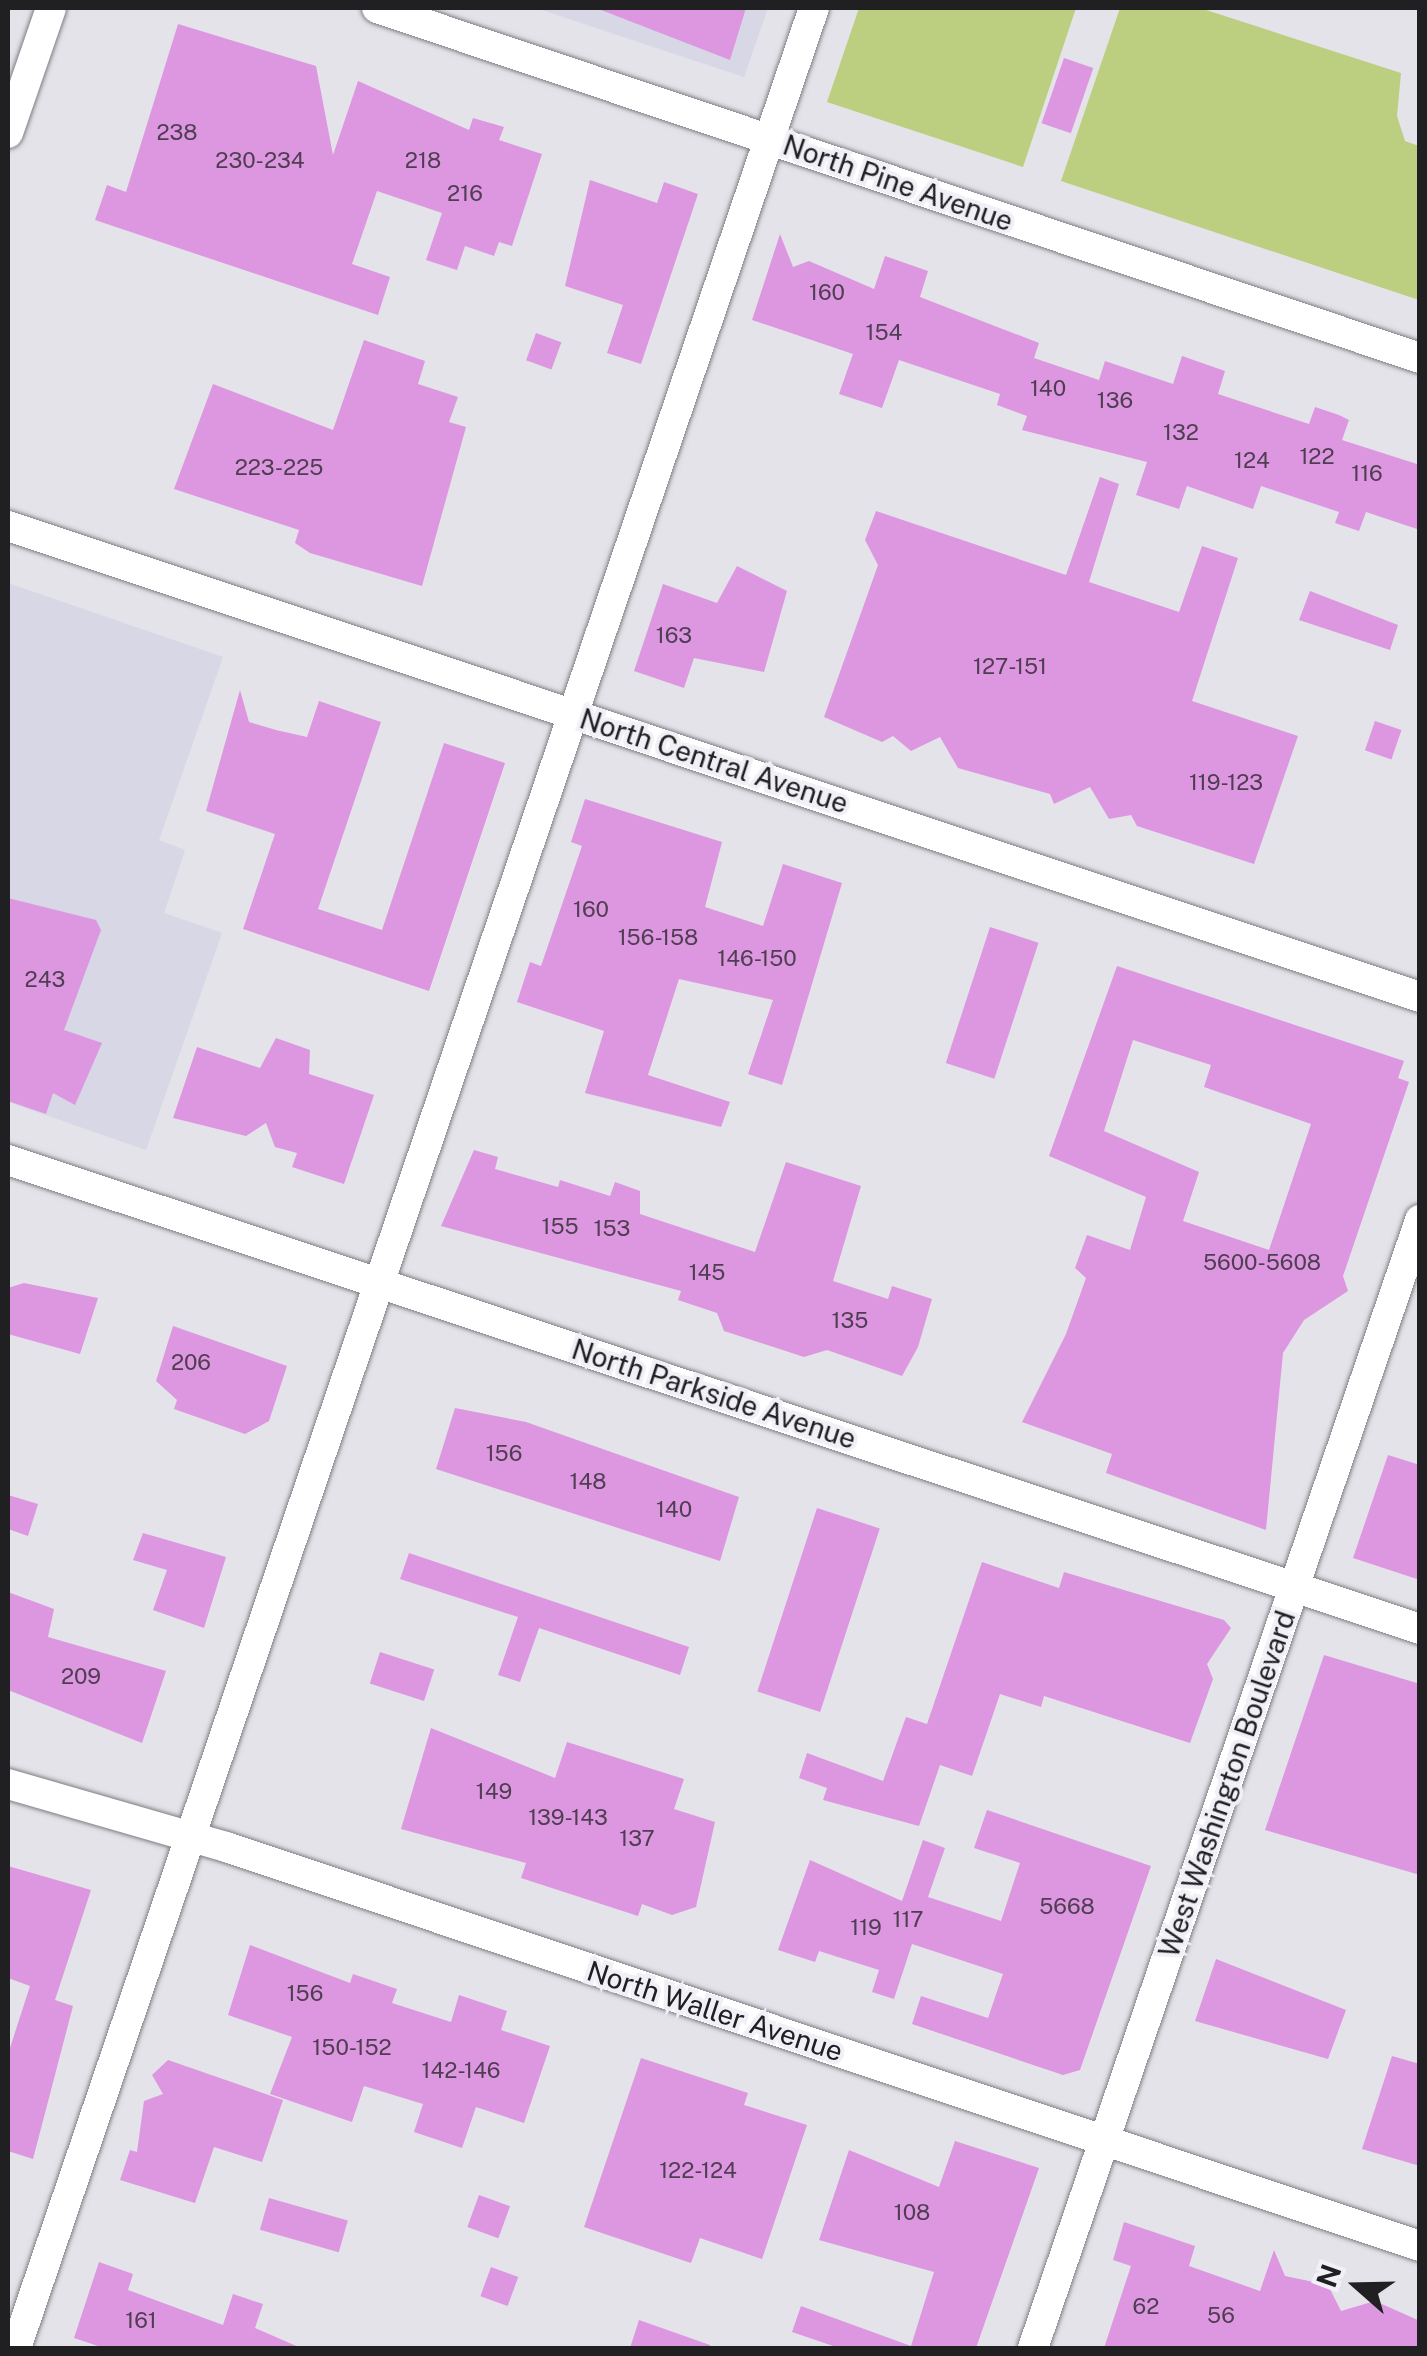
<!DOCTYPE html>
<html>
<head>
<meta charset="utf-8">
<style>
	body { margin:0 }
	#map { position:relative; width:1427px; height:2356px; overflow:hidden; background:#e3e3e9; font-family:"Public Sans",sans-serif }
	div>[style] { position:absolute }
	[style*='--x'] { left:calc(var(--x)*1px); top:calc(var(--y)*1px); width:calc(var(--w)*1px); rotate:calc(var(--a)*1deg) }
	.built>* { inset:0; background:#d7d7e5 }
	.green>* { inset:0; background:#bccf80 }
	.building>* { inset:0; background:#dd97e0; transform-origin:0 0 }
	.roads { filter:drop-shadow(0 0 2px #7d7d83) drop-shadow(0 0 2px #7d7d83) }
	.minor>* { height:30px; margin:-15px; padding:0 15px; transform-origin:15px; border-radius:15px; background:#fff }
	span { translate:-50% -50%; white-space:nowrap; text-align:center; line-height:1.15; -webkit-text-stroke:8px #f0f0f6; paint-order:stroke }
	.number-label { font-size:22px; color:#4f3e52 }
	.number-label span { -webkit-text-stroke-width:0 }
	.street-label { font-size:28px; color:#202023 }
	.frame { position:absolute; inset:0; border:10px solid #202023; pointer-events:none }
	.north { position:absolute; left:1307px; top:2236px; width:100px; height:100px; -webkit-text-stroke:8px #f0f0f6; paint-order:stroke; rotate:290deg; font-size:28px; font-weight:700; line-height:40px; text-align:center; color:#202023 }
	.north::after { content:''; display:block; margin:auto; width:35px; height:45px; background:#202023; clip-path:polygon(50% 0,100% 100%,50% 72%,0 100%) }
</style>
</head>
<body>
<div id="map">
	<div class="built">
		<i style="clip-path:polygon(536px 8px,768px 8px,744px 77px)"></i>
		<i style="clip-path:polygon(8px 583px,223px 657px,159px 840px,185px 850px,164px 913px,222px 933px,146px 1150px,8px 1102px)"></i>
	</div>
	<div class="green">
		<i style="clip-path:polygon(859px 8px,1076px 8px,1023px 167px,827px 102px)"></i>
		<i style="clip-path:polygon(1120px 8px,1200px 8px,1401px 73px,1397px 116px,1405px 141px,1419px 146px,1419px 300px,1061px 181px)"></i>
	</div>
	<div class="building">
		<i style="clip-path:polygon(596px 8px,746px 8px,730px 60px)"></i>
		<i style="clip-path:polygon(178px 24px,316px 66px,333px 155px,358px 81px,469px 130px,473px 118px,504px 127px,499px 140px,542px 154px,512px 246px,499px 242px,494px 256px,465px 246px,457px 270px,426px 260px,442px 213px,377px 191px,352px 264px,390px 277px,378px 315px,95px 220px,107px 185px,126px 192px)"></i>
		<i style="left:1064px;top:58px;width:31px;height:69px;rotate:19deg"></i>
		<i style="clip-path:polygon(590px 180px,657px 203px,664px 182px,698px 194px,641px 364px,607px 353px,623px 305px,565px 286px)"></i>
		<i style="clip-path:polygon(780px 234px,793px 267px,809px 261px,874px 289px,885px 256px,928px 271px,920px 297px,1039px 343px,1034px 358px,1099px 380px,1105px 361px,1173px 384px,1182px 356px,1225px 371px,1218px 394px,1309px 424px,1315px 407px,1339px 415px,1349px 420px,1342px 440px,1420px 465px,1420px 530px,1366px 512px,1359px 531px,1335px 523px,1339px 512px,1261px 486px,1253px 509px,1187px 486px,1179px 509px,1136px 495px,1147px 462px,1022px 430px,1027px 416px,997px 405px,1000px 394px,899px 360px,882px 408px,839px 394px,853px 354px,752px 320px)"></i>
		<i style="left:536px;top:333px;width:27px;height:29px;rotate:20deg"></i>
		<i style="clip-path:polygon(364px 340px,425px 361px,418px 384px,458px 397px,449px 422px,466px 427px,422px 586px,310px 553px,295px 543px,299px 530px,174px 489px,213px 384px,333px 430px)"></i>
		<i style="clip-path:polygon(1100px 477px,1119px 484px,1089px 582px,1179px 612px,1202px 546px,1238px 558px,1192px 701px,1298px 736px,1254px 864px,1137px 826px,1131px 815px,1109px 819px,1090px 787px,1054px 804px,1050px 794px,958px 768px,940px 737px,911px 751px,893px 736px,882px 742px,824px 717px,878px 565px,865px 540px,876px 511px,1066px 575px)"></i>
		<i style="clip-path:polygon(737px 566px,787px 591px,764px 672px,694px 658px,684px 688px,634px 671px,663px 584px,717px 603px)"></i>
		<i style="clip-path:polygon(1310px 591px,1398px 625px,1390px 650px,1299px 620px)"></i>
		<i style="clip-path:polygon(240px 690px,249px 722px,276px 730px,307px 737px,319px 701px,381px 722px,318px 909px,382px 930px,444px 743px,505px 763px,429px 991px,243px 929px,275px 834px,206px 811px)"></i>
		<i style="left:1375px;top:721px;width:28px;height:31px;rotate:19deg"></i>
		<i style="clip-path:polygon(585px 799px,722px 842px,705px 907px,763px 926px,783px 864px,842px 883px,782px 1085px,748px 1074px,773px 1000px,679px 979px,648px 1075px,730px 1102px,721px 1127px,585px 1093px,604px 1031px,517px 1002px,530px 962px,541px 966px,582px 846px,571px 842px)"></i>
		<i style="clip-path:polygon(8px 898px,96px 920px,101px 930px,64px 1030px,102px 1043px,75px 1105px,53px 1093px,46px 1114px,8px 1101px)"></i>
		<i style="left:990px;top:927px;width:51px;height:143px;rotate:18deg"></i>
		<i style="clip-path:polygon(evenodd,1117px 966px,1404px 1061px,1398px 1078px,1409px 1082px,1343px 1276px,1348px 1291px,1304px 1320px,1283px 1353px,1266px 1530px,1106px 1473px,1112px 1454px,1022px 1422px,1066px 1334px,1086px 1278px,1075px 1268px,1087px 1235px,1130px 1250px,1146px 1197px,1049px 1156px,1117px 966px,1133px 1040px,1211px 1065px,1204px 1087px,1311px 1124px,1269px 1250px,1183px 1221px,1199px 1172px,1104px 1131px,1133px 1040px)"></i>
		<i style="clip-path:polygon(276px 1038px,310px 1050px,309px 1074px,374px 1095px,344px 1184px,292px 1167px,297px 1153px,275px 1147px,266px 1123px,246px 1136px,173px 1118px,197px 1047px,260px 1068px)"></i>
		<i style="clip-path:polygon(474px 1150px,498px 1157px,495px 1169px,558px 1187px,560px 1180px,610px 1196px,615px 1182px,640px 1191px,640px 1214px,755px 1252px,786px 1162px,861px 1186px,833px 1281px,888px 1299px,892px 1286px,932px 1299px,918px 1347px,902px 1376px,827px 1350px,804px 1357px,724px 1331px,717px 1313px,678px 1300px,681px 1291px,441px 1226px)"></i>
		<i style="clip-path:polygon(24px 1283px,98px 1298px,80px 1354px,8px 1334px,8px 1288px)"></i>
		<i style="clip-path:polygon(173px 1326px,287px 1366px,269px 1421px,245px 1434px,174px 1409px,177px 1400px,156px 1381px)"></i>
		<i style="clip-path:polygon(455px 1408px,526px 1422px,739px 1497px,720px 1561px,436px 1469px)"></i>
		<i style="clip-path:polygon(1388px 1455px,1420px 1465px,1420px 1580px,1353px 1558px)"></i>
		<i style="clip-path:polygon(8px 1495px,38px 1504px,28px 1536px,8px 1529px)"></i>
		<i style="left:817px;top:1508px;width:66px;height:193px;rotate:18deg"></i>
		<i style="clip-path:polygon(143px 1533px,226px 1557px,204px 1628px,153px 1610px,167px 1570px,133px 1560px)"></i>
		<i style="clip-path:polygon(409px 1553px,689px 1647px,680px 1675px,539px 1628px,520px 1682px,498px 1675px,518px 1617px,400px 1579px)"></i>
		<i style="clip-path:polygon(982px 1562px,1059px 1588px,1064px 1572px,1224px 1620px,1231px 1628px,1207px 1664px,1213px 1679px,1190px 1743px,1044px 1696px,1041px 1707px,1000px 1694px,972px 1776px,940px 1765px,919px 1826px,823px 1800px,827px 1788px,799px 1778px,807px 1753px,883px 1781px,906px 1717px,927px 1724px)"></i>
		<i style="clip-path:polygon(8px 1592px,54px 1609px,48px 1637px,166px 1671px,142px 1743px,8px 1690px)"></i>
		<i style="left:380px;top:1652px;width:57px;height:33px;rotate:18deg"></i>
		<i style="clip-path:polygon(1324px 1655px,1420px 1684px,1420px 1875px,1265px 1830px)"></i>
		<i style="clip-path:polygon(431px 1728px,555px 1778px,567px 1742px,684px 1779px,674px 1809px,715px 1822px,696px 1907px,672px 1915px,642px 1904px,638px 1916px,521px 1878px,526px 1863px,401px 1829px)"></i>
		<i style="clip-path:polygon(987px 1810px,1151px 1866px,1080px 2070px,1063px 2075px,912px 2024px,921px 1996px,988px 2018px,1003px 1974px,912px 1944px,894px 1999px,872px 1992px,879px 1970px,819px 1951px,815px 1962px,778px 1950px,810px 1860px,902px 1901px,923px 1840px,945px 1848px,928px 1897px,1001px 1921px,1020px 1863px,974px 1848px)"></i>
		<i style="clip-path:polygon(8px 1866px,91px 1890px,55px 2000px,73px 2006px,33px 2159px,8px 2151px,8px 2054px,30px 1986px,8px 1978px)"></i>
		<i style="clip-path:polygon(250px 1945px,350px 1983px,353px 1974px,397px 1989px,392px 2003px,451px 2022px,459px 1995px,507px 2011px,501px 2030px,550px 2046px,524px 2123px,476px 2107px,462px 2148px,414px 2132px,423px 2104px,364px 2086px,352px 2122px,270px 2094px,292px 2037px,228px 2015px)"></i>
		<i style="clip-path:polygon(1216px 1959px,1346px 2010px,1328px 2059px,1195px 2021px)"></i>
		<i style="clip-path:polygon(1392px 2056px,1420px 2064px,1420px 2166px,1362px 2149px)"></i>
		<i style="clip-path:polygon(641px 2058px,748px 2093px,744px 2105px,807px 2125px,762px 2259px,700px 2238px,691px 2263px,584px 2227px)"></i>
		<i style="clip-path:polygon(168px 2060px,283px 2100px,262px 2162px,214px 2147px,195px 2203px,120px 2180px,130px 2150px,137px 2152px,144px 2101px,163px 2094px,152px 2075px)"></i>
		<i style="clip-path:polygon(955px 2141px,1039px 2168px,976px 2348px,839px 2348px,792px 2332px,801px 2306px,911px 2346px,934px 2272px,819px 2240px,849px 2150px,939px 2187px)"></i>
		<i style="left:479px;top:2195px;width:33px;height:34px;rotate:20deg"></i>
		<i style="left:269px;top:2198px;width:82px;height:33px;rotate:16deg"></i>
		<i style="clip-path:polygon(1124px 2222px,1195px 2246px,1189px 2266px,1260px 2291px,1274px 2250px,1285px 2276px,1328px 2285px,1341px 2311px,1375px 2301px,1420px 2321px,1420px 2348px,1104px 2348px,1131px 2266px,1113px 2260px)"></i>
		<i style="clip-path:polygon(99px 2262px,133px 2274px,128px 2290px,223px 2325px,233px 2294px,263px 2304px,255px 2328px,301px 2348px,104px 2348px,74px 2338px)"></i>
		<i style="left:491px;top:2267px;width:29px;height:31px;rotate:20deg"></i>
		<i style="clip-path:polygon(639px 2320px,710px 2345px,710px 2348px,630px 2348px)"></i>
	</div>
	<div class="roads">
		<div class="minor">
			<i style="--x:377;--y:8;--w:1100;--a:18.55"></i>
			<i style="--x:8;--y:133;--w:132;--a:-71"></i>
			<i style="--x:8;--y:526;--w:1488;--a:18.45"></i>
			<i style="--x:8;--y:1160;--w:1488;--a:18.37"></i>
			<i style="--x:8;--y:1784;--w:227;--a:16.1"></i>
			<i style="--x:226;--y:1847;--w:1259;--a:18.48"></i>
			<i style="--x:16;--y:2348;--w:2472;--a:-71.17"></i>
			<i style="--x:1033;--y:2348;--w:1193;--a:-71.06"></i>
		</div>
	</div>
	<div class="number-label">
		<span style="left:177px;top:133px">238</span>
		<span style="left:260px;top:161px">230-234</span>
		<span style="left:423px;top:161px">218</span>
		<span style="left:465px;top:194px">216</span>
		<span style="left:827px;top:293px">160</span>
		<span style="left:884px;top:333px">154</span>
		<span style="left:1048px;top:389px">140</span>
		<span style="left:1115px;top:401px">136</span>
		<span style="left:1181px;top:433px">132</span>
		<span style="left:1317px;top:457px">122</span>
		<span style="left:1252px;top:461px">124</span>
		<span style="left:279px;top:468px">223-225</span>
		<span style="left:1367px;top:474px">116</span>
		<span style="left:674px;top:636px">163</span>
		<span style="left:1010px;top:667px">127-151</span>
		<span style="left:1226px;top:783px">119-123</span>
		<span style="left:591px;top:910px">160</span>
		<span style="left:658px;top:938px">156-158</span>
		<span style="left:757px;top:959px">146-150</span>
		<span style="left:45px;top:980px">243</span>
		<span style="left:560px;top:1227px">155</span>
		<span style="left:612px;top:1229px">153</span>
		<span style="left:1262px;top:1263px">5600-5608</span>
		<span style="left:707px;top:1273px">145</span>
		<span style="left:850px;top:1321px">135</span>
		<span style="left:191px;top:1363px">206</span>
		<span style="left:504px;top:1454px">156</span>
		<span style="left:588px;top:1482px">148</span>
		<span style="left:674px;top:1510px">140</span>
		<span style="left:81px;top:1677px">209</span>
		<span style="left:494px;top:1792px">149</span>
		<span style="left:568px;top:1818px">139-143</span>
		<span style="left:637px;top:1839px">137</span>
		<span style="left:1067px;top:1907px">5668</span>
		<span style="left:908px;top:1920px">117</span>
		<span style="left:866px;top:1928px">119</span>
		<span style="left:305px;top:1994px">156</span>
		<span style="left:352px;top:2048px">150-152</span>
		<span style="left:461px;top:2071px">142-146</span>
		<span style="left:698px;top:2171px">122-124</span>
		<span style="left:912px;top:2213px">108</span>
		<span style="left:1146px;top:2307px">62</span>
		<span style="left:1221px;top:2316px">56</span>
		<span style="left:141px;top:2321px">161</span>
	</div>
	<div class="street-label">
		<span style="left:898px;top:183px;rotate:19deg">North Pine Avenue</span>
		<span style="left:714px;top:761px;rotate:18deg">North Central Avenue</span>
		<span style="left:714px;top:1394px;rotate:18deg">North Parkside Avenue</span>
		<span style="left:1227px;top:1784px;rotate:-71deg">West Washington Boulevard</span>
		<span style="left:715px;top:2011px;rotate:18deg">North Waller Avenue</span>
	</div>
	<div class="frame"></div>
	<div class="north">N</div>
</div>
</body>
</html>
